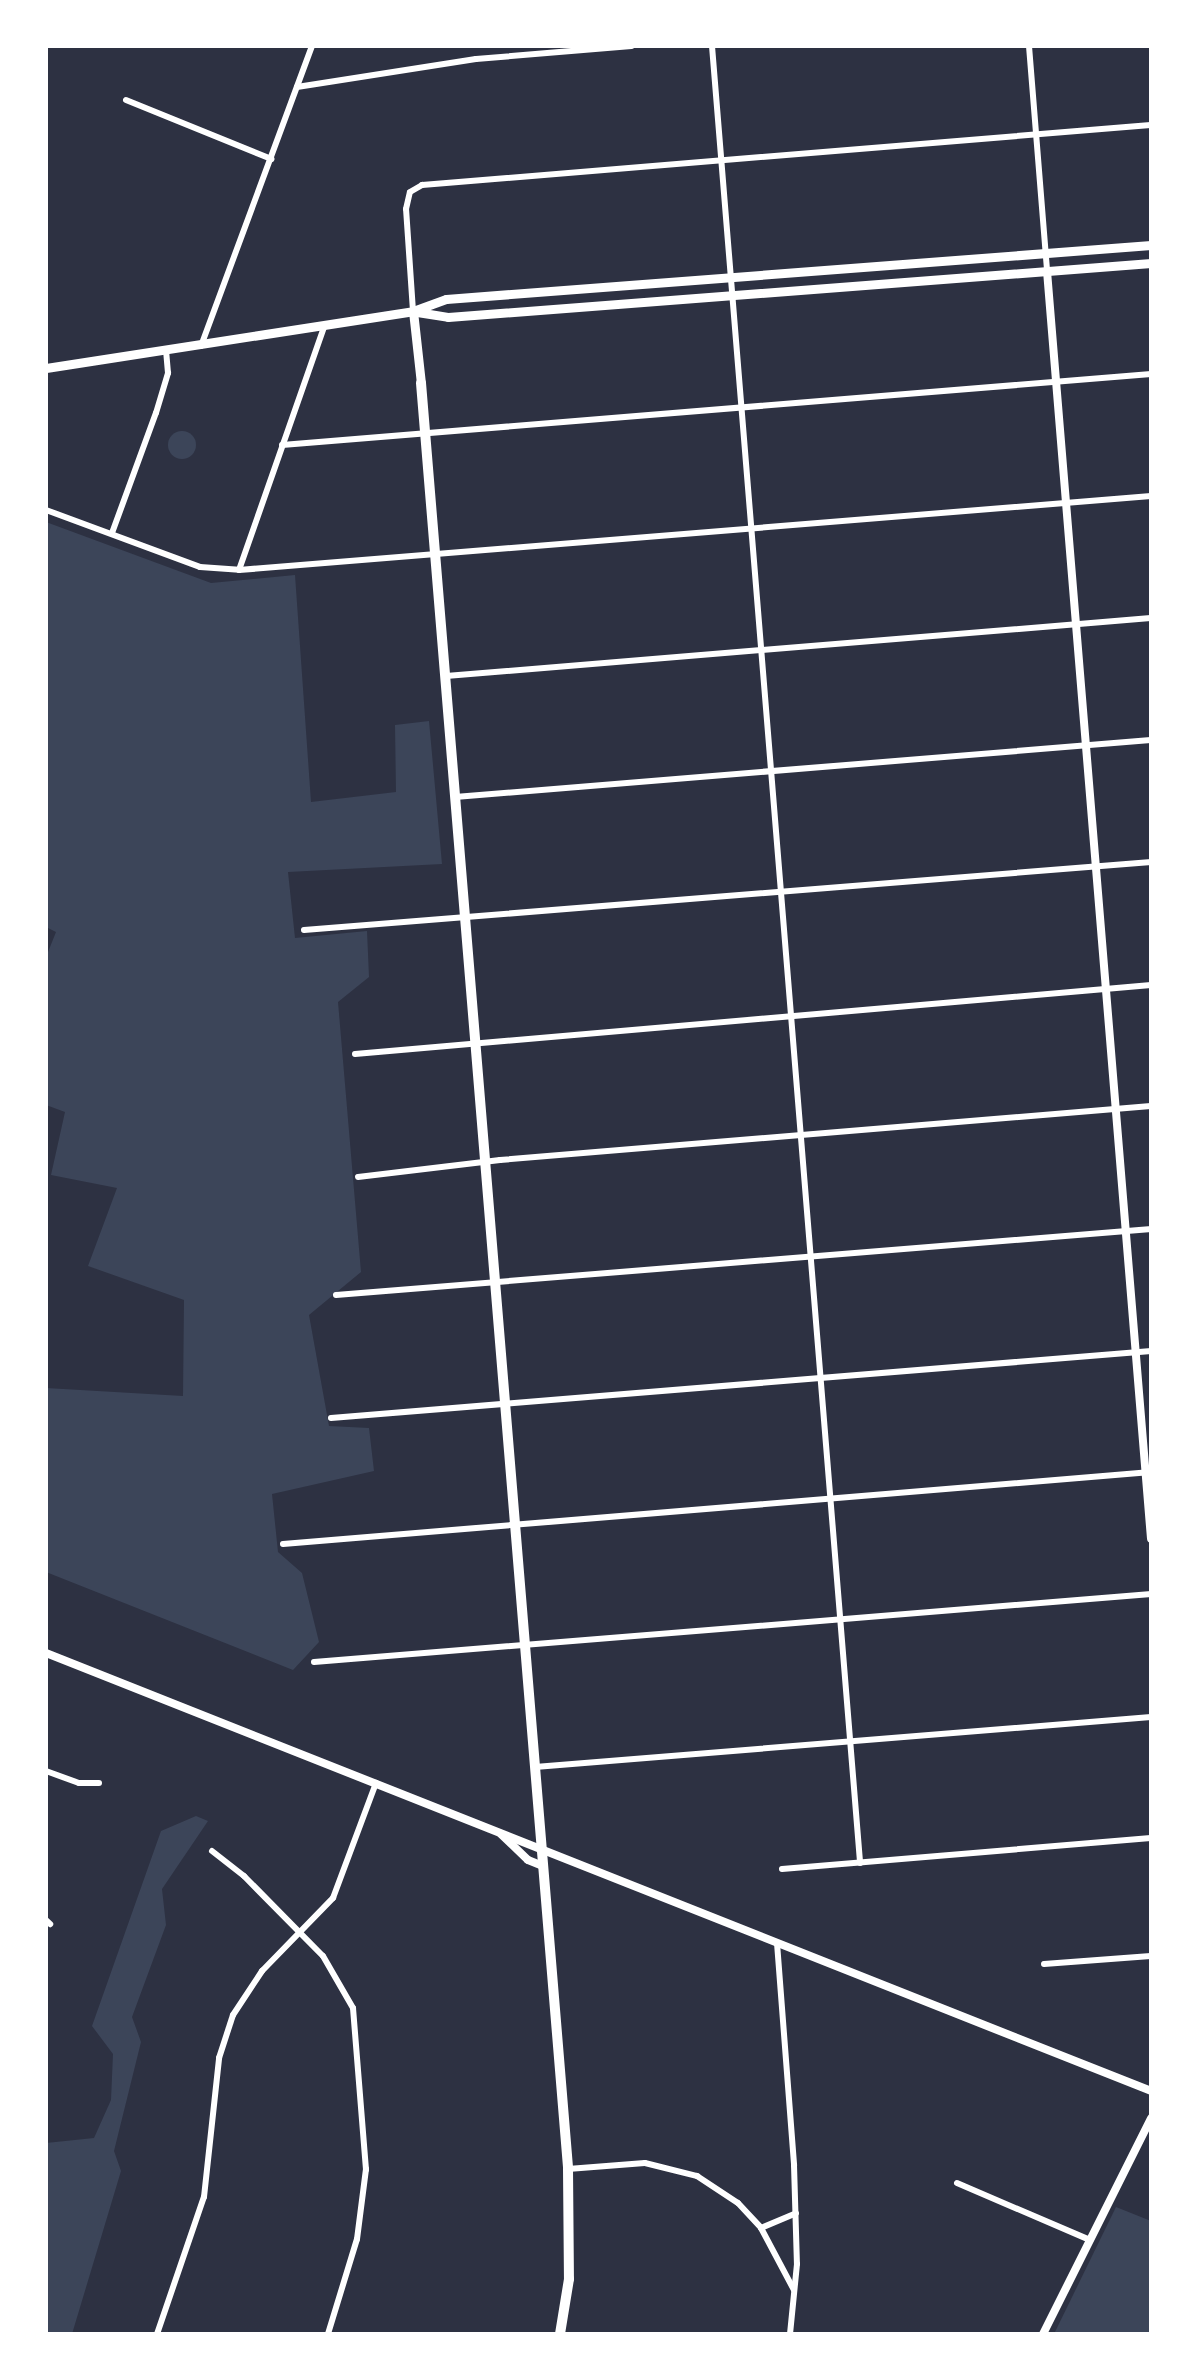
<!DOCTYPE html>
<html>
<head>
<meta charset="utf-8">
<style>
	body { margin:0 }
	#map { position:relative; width:1197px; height:2380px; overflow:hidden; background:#2d3142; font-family:Manrope,sans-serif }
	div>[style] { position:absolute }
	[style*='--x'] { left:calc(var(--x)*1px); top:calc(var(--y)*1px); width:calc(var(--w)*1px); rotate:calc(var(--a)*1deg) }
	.green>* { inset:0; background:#3c4559 }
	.round { border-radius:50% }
	.minor>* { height:6px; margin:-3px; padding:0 3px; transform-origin:3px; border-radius:3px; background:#fff }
	.tertiary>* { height:8px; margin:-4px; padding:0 4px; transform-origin:4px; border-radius:4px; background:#fff }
	.secondary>* { height:9px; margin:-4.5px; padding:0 4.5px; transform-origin:4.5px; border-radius:4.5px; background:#fff }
	.primary>* { height:10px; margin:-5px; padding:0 5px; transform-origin:5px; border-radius:5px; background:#fff }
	span { translate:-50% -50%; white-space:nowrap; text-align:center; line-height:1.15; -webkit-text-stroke:8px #fff; paint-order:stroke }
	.frame { position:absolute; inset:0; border:48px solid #fff; pointer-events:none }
</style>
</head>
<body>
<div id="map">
	<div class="green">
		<i class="round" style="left:168px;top:431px;width:28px;height:28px"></i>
		<i style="clip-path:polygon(46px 522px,211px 583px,295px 575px,311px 802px,396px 792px,395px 725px,429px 721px,442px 864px,288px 872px,295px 938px,367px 931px,369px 977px,338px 1002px,361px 1272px,309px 1315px,329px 1426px,369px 1428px,374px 1471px,272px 1494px,278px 1552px,302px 1573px,319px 1642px,293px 1670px,46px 1572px,46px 1388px,183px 1396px,184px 1300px,88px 1266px,117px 1188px,51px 1175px,65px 1112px,46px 1105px,46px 957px,56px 932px,46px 927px)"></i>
		<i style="clip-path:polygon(196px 1816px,208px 1821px,162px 1889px,166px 1925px,132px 2017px,141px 2042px,114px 2151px,121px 2171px,72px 2334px,46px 2334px,46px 2143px,94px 2138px,111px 2100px,113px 2054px,92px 2026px,161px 1831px)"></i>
		<i style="clip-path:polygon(1116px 2207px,1151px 2221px,1151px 2334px,1054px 2334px)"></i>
	</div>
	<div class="minor">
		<i style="--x:712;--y:46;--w:1823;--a:85.34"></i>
		<i style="--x:1029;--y:46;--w:226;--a:85.4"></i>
		<i style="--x:297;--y:87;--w:181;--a:-8.9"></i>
		<i style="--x:476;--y:59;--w:156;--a:-4.8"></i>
		<i style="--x:126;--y:100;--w:157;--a:22.1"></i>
		<i style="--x:413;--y:311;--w:102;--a:-93.9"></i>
		<i style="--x:406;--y:209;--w:17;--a:-77"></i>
		<i style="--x:410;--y:192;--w:14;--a:-30"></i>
		<i style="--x:422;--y:185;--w:731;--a:-4.71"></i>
		<i style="--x:201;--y:346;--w:320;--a:-69.7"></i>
		<i style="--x:282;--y:445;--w:872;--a:-4.67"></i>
		<i style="--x:46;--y:510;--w:164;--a:20.3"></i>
		<i style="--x:200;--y:567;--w:39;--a:4"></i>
		<i style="--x:239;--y:570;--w:915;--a:-4.64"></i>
		<i style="--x:112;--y:533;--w:128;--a:-69.9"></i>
		<i style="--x:156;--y:413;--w:42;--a:-73.3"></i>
		<i style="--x:168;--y:373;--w:22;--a:-95"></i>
		<i style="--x:239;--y:570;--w:260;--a:-70.7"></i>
		<i style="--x:446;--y:676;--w:707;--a:-4.7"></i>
		<i style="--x:455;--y:797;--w:698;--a:-4.68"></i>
		<i style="--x:304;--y:930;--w:850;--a:-4.59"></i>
		<i style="--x:355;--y:1054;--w:799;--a:-4.95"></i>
		<i style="--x:358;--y:1177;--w:143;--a:-6.8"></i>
		<i style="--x:500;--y:1160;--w:653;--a:-4.74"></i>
		<i style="--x:336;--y:1295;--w:818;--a:-4.63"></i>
		<i style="--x:331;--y:1418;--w:823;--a:-4.67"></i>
		<i style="--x:283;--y:1544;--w:871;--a:-4.74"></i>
		<i style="--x:314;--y:1662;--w:840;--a:-4.64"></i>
		<i style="--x:535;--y:1767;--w:618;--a:-4.64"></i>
		<i style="--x:46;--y:1771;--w:35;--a:20"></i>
		<i style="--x:79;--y:1783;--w:20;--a:0"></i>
		<i style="--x:212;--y:1851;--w:41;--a:38"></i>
		<i style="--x:244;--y:1876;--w:112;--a:45.4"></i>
		<i style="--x:323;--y:1956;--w:60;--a:60"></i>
		<i style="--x:353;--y:2008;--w:162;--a:85.4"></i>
		<i style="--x:366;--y:2169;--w:71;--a:97.3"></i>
		<i style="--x:357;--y:2239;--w:99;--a:107"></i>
		<i style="--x:782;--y:1869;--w:370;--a:-4.8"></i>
		<i style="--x:46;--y:1920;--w:6;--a:45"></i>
		<i style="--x:777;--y:1943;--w:223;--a:85.6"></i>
		<i style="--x:794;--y:2165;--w:99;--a:88.3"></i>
		<i style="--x:797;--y:2264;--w:70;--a:95.7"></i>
		<i style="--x:1044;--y:1964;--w:107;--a:-4.3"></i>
		<i style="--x:568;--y:2169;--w:77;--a:-4.5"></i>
		<i style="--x:645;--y:2163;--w:54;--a:14"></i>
		<i style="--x:697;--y:2176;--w:49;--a:33.4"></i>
		<i style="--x:738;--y:2203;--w:34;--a:47"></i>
		<i style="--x:761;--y:2228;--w:70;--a:62"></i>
		<i style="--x:957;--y:2183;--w:145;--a:23.2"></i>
		<i style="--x:761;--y:2228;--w:38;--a:-23"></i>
		<i style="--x:157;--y:2334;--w:145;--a:-71.1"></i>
		<i style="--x:204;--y:2197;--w:140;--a:-83.8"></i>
		<i style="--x:219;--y:2058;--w:45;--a:-72"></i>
		<i style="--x:233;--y:2015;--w:53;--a:-56.6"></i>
		<i style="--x:262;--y:1971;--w:102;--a:-45.8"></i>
		<i style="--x:333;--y:1898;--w:123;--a:-69.5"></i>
	</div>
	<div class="tertiary">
		<i style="--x:1047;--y:271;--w:1272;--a:85.31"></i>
		<i style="--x:46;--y:1653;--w:1189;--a:21.62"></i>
		<i style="--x:501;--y:1834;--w:37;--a:44"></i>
		<i style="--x:528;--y:1860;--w:16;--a:22"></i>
		<i style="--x:1043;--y:2334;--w:241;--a:-63.4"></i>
	</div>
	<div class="secondary">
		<i style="--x:413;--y:311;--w:72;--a:83.7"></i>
		<i style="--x:417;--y:312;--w:31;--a:9"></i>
		<i style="--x:448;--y:317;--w:705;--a:-4.39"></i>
		<i style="--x:46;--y:368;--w:371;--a:-8.8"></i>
		<i style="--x:413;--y:311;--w:35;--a:-20"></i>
		<i style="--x:446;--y:299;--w:707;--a:-4.38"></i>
	</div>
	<div class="primary">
		<i style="--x:421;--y:383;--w:1792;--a:85.29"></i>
		<i style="--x:568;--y:2169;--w:110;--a:89.5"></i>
		<i style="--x:569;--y:2279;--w:56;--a:99.3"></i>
	</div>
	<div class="frame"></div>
</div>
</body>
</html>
